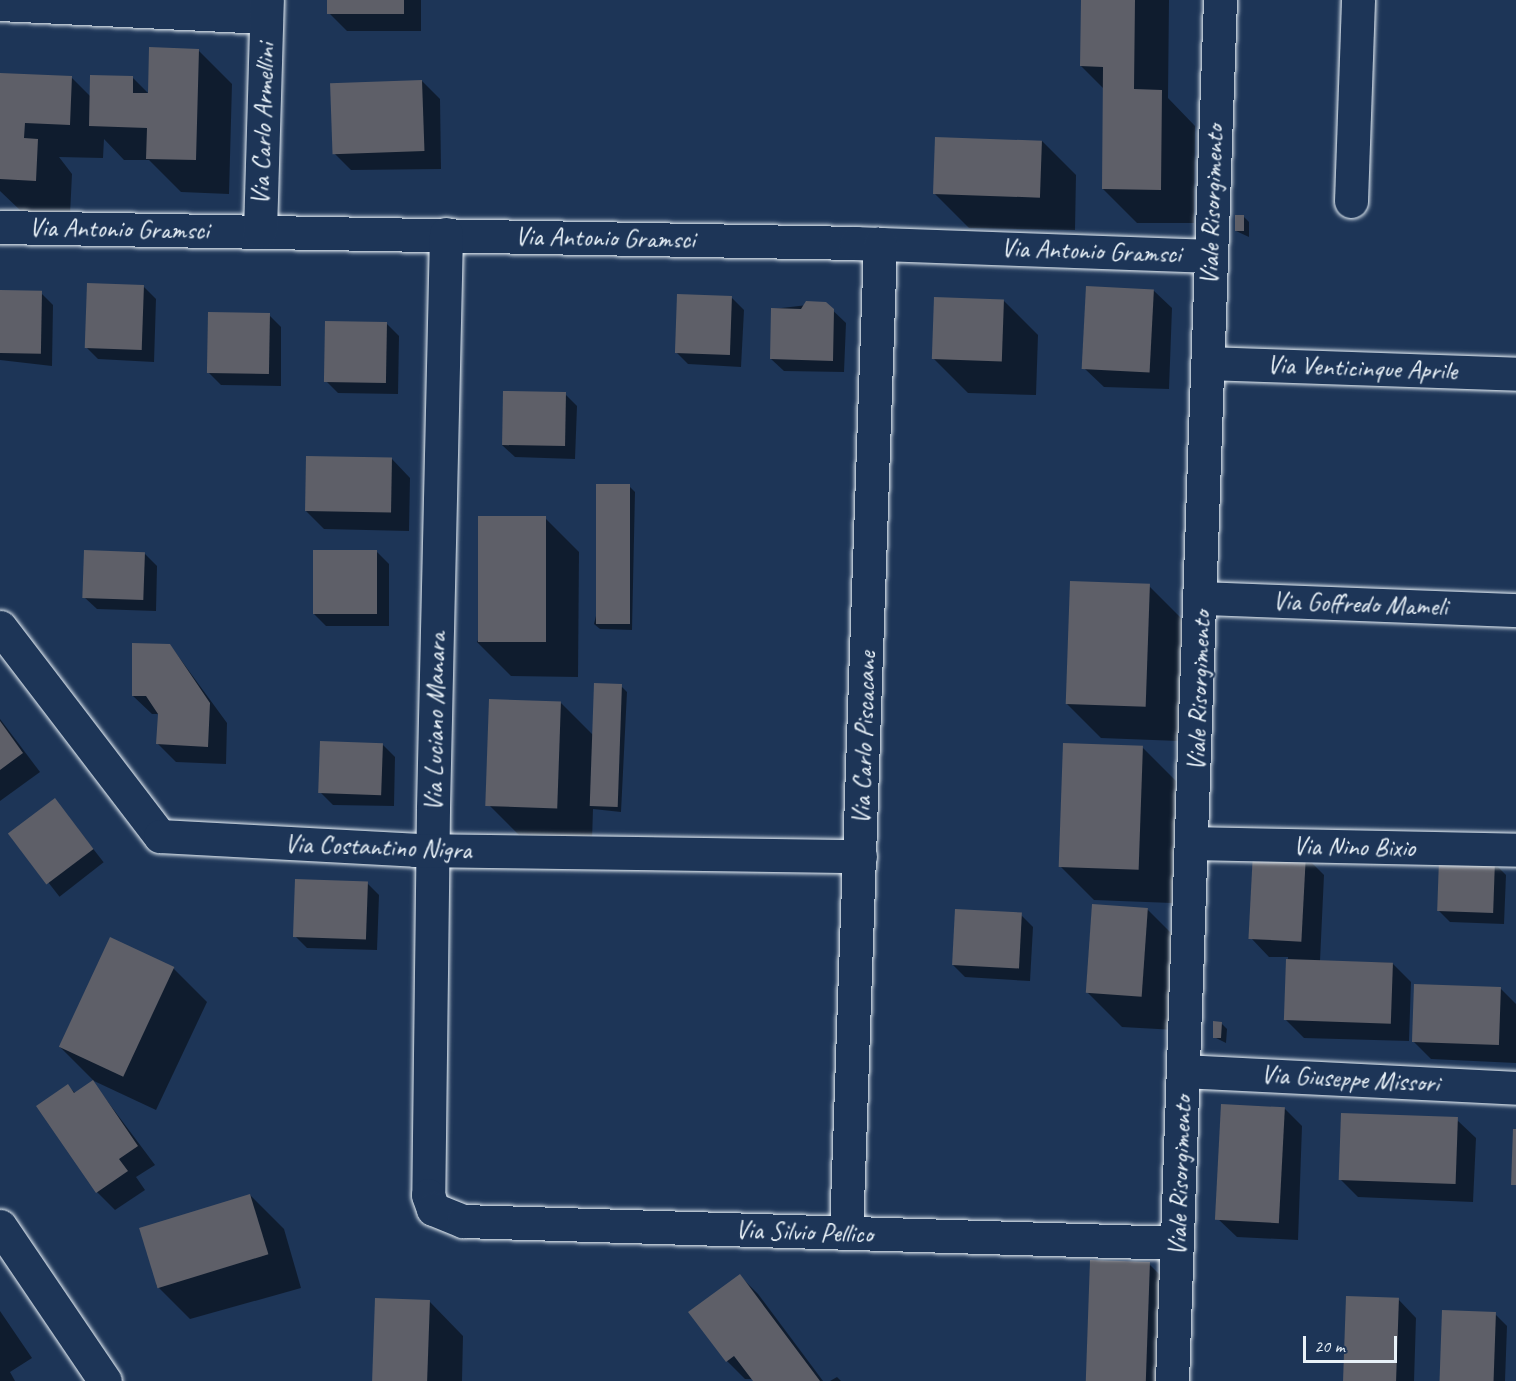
<!DOCTYPE html>
<html>
<head>
<meta charset="utf-8">
<style>
	body { margin:0 }
	#map { position:relative; width:1516px; height:1381px; overflow:hidden; background:#1d3557; font-family:Caveat,sans-serif }
	div>[style] { position:absolute }
	[style*='--x'] { left:calc(var(--x)*1px); top:calc(var(--y)*1px); width:calc(var(--w)*1px); rotate:calc(var(--a)*1deg) }
	.shadow>* { inset:0; background:#0007; transform-origin:0 0 }
	.building>* { inset:0; background:#5e5f68; transform-origin:0 0 }
	.roads { filter:drop-shadow(0 0 2px #e8f1f8) drop-shadow(0 0 2px #e8f1f8) }
	.minor>* { height:33px; margin:-16.5px; padding:0 16.5px; transform-origin:16.5px; border-radius:16.5px; background:#1d3557 }
	span { translate:-50% -50%; white-space:nowrap; text-align:center; line-height:1.15; -webkit-text-stroke:4.5px #1d3557; paint-order:stroke }
	.street-label { font-size:26px; color:#e8f1f8 }
	.scale { position:absolute; left:1303px; top:1336px; width:94px; height:27px; box-sizing:border-box; border:3px solid #e8f1f8; border-top:0; padding-left:8px; font-size:18px; line-height:21px; white-space:nowrap; color:#e8f1f8; -webkit-text-stroke:4px #1d3557; paint-order:stroke }
</style>
</head>
<body>
<div id="map">
	<div class="shadow">
		<i style="clip-path:polygon(329px 0,421px 0,421px 31px,347px 31px,329px 13px)"></i>
		<i style="clip-path:polygon(1082px 0,1169px 0,1168px 98px,1195px 126px,1194px 223px,1137px 223px,1103px 189px,1104px 89px,1081px 66px)"></i>
		<i style="clip-path:polygon(198px 50px,232px 84px,229px 194px,181px 192px,149px 160px,124px 160px,104px 139px,103px 158px,59px 157px,72px 174px,70px 215px,22px 212px,0 191px,0 74px,71px 77px,91px 97px,133px 78px,149px 94px)"></i>
		<i style="clip-path:polygon(422px 81px,440px 99px,441px 169px,351px 170px,333px 152px)"></i>
		<i style="clip-path:polygon(1042px 141px,1076px 175px,1075px 230px,969px 228px,935px 194px)"></i>
		<i style="clip-path:polygon(1243px 216px,1249px 222px,1249px 237px,1236px 231px)"></i>
		<i style="clip-path:polygon(144px 287px,156px 299px,154px 362px,98px 359px,86px 347px)"></i>
		<i style="clip-path:polygon(1153px 290px,1172px 308px,1169px 389px,1104px 387px,1085px 369px)"></i>
		<i style="clip-path:polygon(0 292px,41px 293px,53px 305px,52px 366px,0 360px)"></i>
		<i style="clip-path:polygon(732px 298px,744px 310px,741px 367px,688px 364px,676px 352px)"></i>
		<i style="clip-path:polygon(1004px 301px,1038px 335px,1036px 395px,968px 393px,934px 359px)"></i>
		<i style="clip-path:polygon(825px 303px,846px 323px,844px 372px,784px 371px,771px 359px,773px 309px)"></i>
		<i style="clip-path:polygon(269px 315px,281px 327px,281px 386px,221px 385px,209px 373px)"></i>
		<i style="clip-path:polygon(387px 324px,399px 336px,398px 394px,338px 393px,326px 381px)"></i>
		<i style="clip-path:polygon(565px 394px,577px 406px,575px 459px,515px 457px,502px 445px)"></i>
		<i style="clip-path:polygon(392px 459px,410px 478px,409px 531px,324px 529px,306px 511px)"></i>
		<i style="clip-path:polygon(629px 486px,635px 492px,632px 630px,600px 629px,594px 624px)"></i>
		<i style="clip-path:polygon(545px 518px,579px 552px,578px 677px,511px 676px,477px 642px)"></i>
		<i style="clip-path:polygon(377px 552px,389px 564px,389px 626px,326px 626px,314px 614px)"></i>
		<i style="clip-path:polygon(145px 554px,157px 566px,156px 611px,97px 609px,84px 597px)"></i>
		<i style="clip-path:polygon(1149px 586px,1183px 620px,1179px 741px,1101px 738px,1067px 704px)"></i>
		<i style="clip-path:polygon(170px 645px,227px 723px,226px 764px,176px 762px,158px 744px,159px 714px,152px 714px,133px 696px)"></i>
		<i style="clip-path:polygon(621px 686px,627px 692px,621px 812px,593px 809px,592px 841px,523px 839px,489px 805px,561px 703px,593px 735px)"></i>
		<i style="clip-path:polygon(0 719px,40px 772px,0 801px)"></i>
		<i style="clip-path:polygon(383px 745px,395px 757px,394px 806px,333px 805px,321px 793px)"></i>
		<i style="clip-path:polygon(1142px 747px,1176px 781px,1172px 903px,1094px 900px,1060px 866px)"></i>
		<i style="left:55px;top:800px;width:79px;height:56px;rotate:52deg"></i>
		<i style="clip-path:polygon(1305px 856px,1324px 875px,1320px 961px,1392px 963px,1411px 982px,1409px 1041px,1304px 1038px,1286px 1020px,1288px 957px,1269px 957px,1251px 938px)"></i>
		<i style="clip-path:polygon(1494px 863px,1506px 875px,1504px 924px,1450px 922px,1438px 910px)"></i>
		<i style="clip-path:polygon(367px 883px,379px 895px,377px 950px,307px 948px,295px 936px)"></i>
		<i style="clip-path:polygon(1147px 909px,1181px 943px,1176px 1030px,1122px 1027px,1088px 993px)"></i>
		<i style="clip-path:polygon(1021px 915px,1033px 927px,1030px 981px,965px 977px,953px 965px)"></i>
		<i style="clip-path:polygon(173px 968px,207px 1002px,156px 1110px,94px 1081px,60px 1047px)"></i>
		<i style="clip-path:polygon(1500px 988px,1516px 1004px,1516px 1063px,1431px 1059px,1413px 1041px)"></i>
		<i style="clip-path:polygon(1221px 1023px,1227px 1029px,1226px 1043px,1214px 1037px)"></i>
		<i style="clip-path:polygon(93px 1082px,155px 1165px,136px 1177px,145px 1190px,115px 1210px,97px 1192px,68px 1086px,76px 1094px)"></i>
		<i style="clip-path:polygon(1284px 1108px,1302px 1126px,1298px 1240px,1237px 1237px,1218px 1219px)"></i>
		<i style="clip-path:polygon(1457px 1120px,1476px 1138px,1473px 1202px,1358px 1197px,1340px 1179px)"></i>
		<i style="clip-path:polygon(250px 1195px,284px 1229px,301px 1288px,190px 1319px,156px 1285px)"></i>
		<i style="clip-path:polygon(1149px 1264px,1167px 1282px,1164px 1381px,1087px 1381px)"></i>
		<i style="clip-path:polygon(740px 1276px,758px 1294px,823px 1381px,745px 1379px,727px 1361px)"></i>
		<i style="clip-path:polygon(1398px 1299px,1416px 1318px,1414px 1381px,1345px 1381px)"></i>
		<i style="clip-path:polygon(429px 1301px,463px 1336px,462px 1381px,373px 1381px)"></i>
		<i style="clip-path:polygon(0 1311px,32px 1358px,10px 1372px,15px 1381px,0 1381px)"></i>
		<i style="clip-path:polygon(1495px 1314px,1507px 1326px,1505px 1381px,1441px 1381px)"></i>
		<i style="clip-path:polygon(837px 1377px,841px 1381px,830px 1381px)"></i>
	</div>
	<div class="building">
		<i style="left:327px;top:0;width:77px;height:14px"></i>
		<i style="clip-path:polygon(1081px 0,1135px 0,1134px 89px,1162px 90px,1161px 190px,1102px 189px,1103px 67px,1080px 66px)"></i>
		<i style="clip-path:polygon(149px 47px,199px 49px,196px 160px,146px 159px,147px 128px,89px 126px,90px 75px,133px 76px,133px 93px,148px 93px)"></i>
		<i style="clip-path:polygon(0 73px,72px 76px,70px 125px,25px 123px,24px 138px,38px 139px,36px 181px,0 179px)"></i>
		<i style="left:422px;top:80px;width:71px;height:92px;rotate:88deg"></i>
		<i style="left:935px;top:137px;width:107px;height:57px;rotate:2deg"></i>
		<i style="left:1235px;top:215px;width:9px;height:16px"></i>
		<i style="left:87px;top:283px;width:57px;height:65px;rotate:2deg"></i>
		<i style="left:1086px;top:286px;width:68px;height:83px;rotate:3deg"></i>
		<i style="left:0;top:290px;width:42px;height:63px;rotate:1deg"></i>
		<i style="left:677px;top:294px;width:55px;height:59px;rotate:2deg"></i>
		<i style="left:934px;top:297px;width:70px;height:62px;rotate:2deg"></i>
		<i style="clip-path:polygon(806px 301px,826px 302px,834px 309px,833px 361px,770px 359px,771px 308px,801px 309px)"></i>
		<i style="left:208px;top:312px;width:62px;height:61px;rotate:1deg"></i>
		<i style="left:325px;top:321px;width:62px;height:61px;rotate:1deg"></i>
		<i style="left:503px;top:391px;width:63px;height:54px;rotate:1deg"></i>
		<i style="left:306px;top:456px;width:86px;height:55px;rotate:1deg"></i>
		<i style="left:596px;top:484px;width:34px;height:140px"></i>
		<i style="left:478px;top:516px;width:68px;height:126px"></i>
		<i style="left:84px;top:550px;width:61px;height:48px;rotate:2deg"></i>
		<i style="left:313px;top:550px;width:64px;height:64px"></i>
		<i style="left:1070px;top:581px;width:80px;height:123px;rotate:2deg"></i>
		<i style="clip-path:polygon(132px 643px,170px 644px,210px 703px,208px 747px,156px 744px,158px 714px,146px 696px,132px 696px)"></i>
		<i style="left:594px;top:683px;width:28px;height:123px;rotate:2deg"></i>
		<i style="left:489px;top:699px;width:72px;height:107px;rotate:2deg"></i>
		<i style="clip-path:polygon(0 721px,23px 753px,0 770px)"></i>
		<i style="left:320px;top:741px;width:63px;height:52px;rotate:2deg"></i>
		<i style="left:1063px;top:743px;width:80px;height:124px;rotate:2deg"></i>
		<i style="left:55px;top:798px;width:64px;height:59px;rotate:53deg"></i>
		<i style="left:1253px;top:852px;width:53px;height:87px;rotate:3deg"></i>
		<i style="left:1439px;top:859px;width:56px;height:52px;rotate:2deg"></i>
		<i style="left:295px;top:879px;width:73px;height:58px;rotate:2deg"></i>
		<i style="left:1092px;top:904px;width:56px;height:89px;rotate:4deg"></i>
		<i style="left:955px;top:909px;width:67px;height:56px;rotate:3deg"></i>
		<i style="left:110px;top:937px;width:71px;height:121px;rotate:25deg"></i>
		<i style="left:1286px;top:959px;width:107px;height:61px;rotate:2deg"></i>
		<i style="left:1414px;top:984px;width:87px;height:58px;rotate:2deg"></i>
		<i style="clip-path:polygon(1213px 1021px,1222px 1022px,1221px 1038px,1213px 1038px)"></i>
		<i style="clip-path:polygon(93px 1080px,138px 1146px,119px 1159px,128px 1171px,96px 1193px,36px 1106px,68px 1084px,74px 1093px)"></i>
		<i style="left:1221px;top:1104px;width:64px;height:116px;rotate:3deg"></i>
		<i style="left:1341px;top:1113px;width:117px;height:67px;rotate:2deg"></i>
		<i style="clip-path:polygon(1513px 1129px,1516px 1129px,1516px 1185px,1511px 1185px)"></i>
		<i style="left:250px;top:1194px;width:63px;height:116px;rotate:73deg"></i>
		<i style="left:1090px;top:1260px;width:60px;height:121px;rotate:2deg"></i>
		<i style="clip-path:polygon(740px 1274px,820px 1381px,753px 1381px,734px 1356px,726px 1362px,688px 1312px)"></i>
		<i style="left:1346px;top:1296px;width:53px;height:85px;rotate:2deg"></i>
		<i style="left:375px;top:1298px;width:55px;height:83px;rotate:2deg"></i>
		<i style="left:1442px;top:1310px;width:54px;height:71px;rotate:2deg"></i>
	</div>
	<div class="roads">
		<div class="minor">
			<i style="--x:0;--y:4;--w:266;--a:2.8"></i>
			<i style="--x:1351;--y:201;--w:201;--a:-88"></i>
			<i style="--x:0;--y:227;--w:856;--a:1.07"></i>
			<i style="--x:856;--y:243;--w:354;--a:2.1"></i>
			<i style="--x:260;--y:231;--w:231;--a:-88.3"></i>
			<i style="--x:446;--y:234;--w:575;--a:91.3"></i>
			<i style="--x:433;--y:809;--w:386;--a:90.7"></i>
			<i style="--x:428;--y:1195;--w:15;--a:70"></i>
			<i style="--x:433;--y:1209;--w:32;--a:22"></i>
			<i style="--x:463;--y:1221;--w:714;--a:1.76"></i>
			<i style="--x:1208;--y:363;--w:308;--a:2"></i>
			<i style="--x:1203;--y:598;--w:313;--a:2.2"></i>
			<i style="--x:0;--y:627;--w:263;--a:52.6"></i>
			<i style="--x:160;--y:836;--w:255;--a:3.1"></i>
			<i style="--x:415;--y:850;--w:445;--a:0.8"></i>
			<i style="--x:1193;--y:843;--w:323;--a:1.2"></i>
			<i style="--x:1184;--y:1071;--w:332;--a:2.9"></i>
			<i style="--x:0;--y:1226;--w:187;--a:55.9"></i>
			<i style="--x:846;--y:1233;--w:990;--a:-88.03"></i>
			<i style="--x:1172;--y:1381;--w:1382;--a:-88.01"></i>
		</div>
	</div>
	<div class="street-label">
		<span style="left:263px;top:124px;rotate:-88deg">Via Carlo Armellini</span>
		<span style="left:1212px;top:205px;rotate:-88deg">Viale Risorgimento</span>
		<span style="left:119px;top:229px;rotate:1deg">Via Antonio Gramsci</span>
		<span style="left:605px;top:238px;rotate:1deg">Via Antonio Gramsci</span>
		<span style="left:1091px;top:251px;rotate:2deg">Via Antonio Gramsci</span>
		<span style="left:1362px;top:368px;rotate:2deg">Via Venticinque Aprile</span>
		<span style="left:1360px;top:604px;rotate:2deg">Via Goffredo Mameli</span>
		<span style="left:1199px;top:691px;rotate:-88deg">Viale Risorgimento</span>
		<span style="left:435px;top:722px;rotate:-89deg">Via Luciano Manara</span>
		<span style="left:864px;top:738px;rotate:-88deg">Via Carlo Piscacane</span>
		<span style="left:378px;top:847px;rotate:2deg">Via Costantino Nigra</span>
		<span style="left:1354px;top:847px;rotate:1deg">Via Nino Bixio</span>
		<span style="left:1350px;top:1079px;rotate:3deg">Via Giuseppe Missori</span>
		<span style="left:1180px;top:1176px;rotate:-88deg">Viale Risorgimento</span>
		<span style="left:804px;top:1232px;rotate:2deg">Via Silvio Pellico</span>
	</div>
	<div class="scale">20 m</div>
</div>
</body>
</html>
